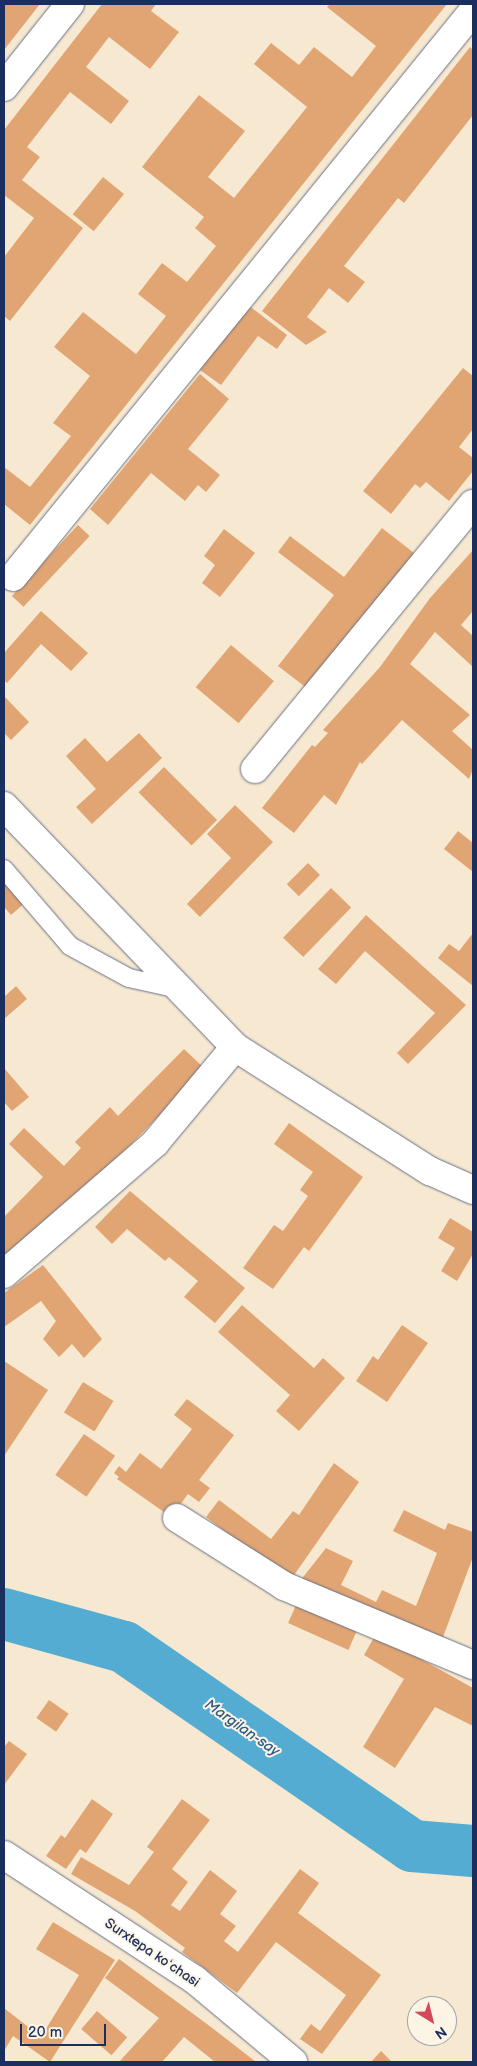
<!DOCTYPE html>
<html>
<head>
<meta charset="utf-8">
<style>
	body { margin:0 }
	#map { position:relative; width:477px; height:2066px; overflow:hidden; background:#f7e9d1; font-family:"Balsamiq Sans",sans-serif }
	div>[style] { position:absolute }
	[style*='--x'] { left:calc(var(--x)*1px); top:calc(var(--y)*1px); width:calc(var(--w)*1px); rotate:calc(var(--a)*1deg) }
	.river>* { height:52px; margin:-26px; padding:0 26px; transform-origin:26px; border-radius:26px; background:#55acd2 }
	.building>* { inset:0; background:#e1a573; transform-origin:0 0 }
	.roads { filter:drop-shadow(0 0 1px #687086) drop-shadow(0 0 1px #687086) }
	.service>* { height:18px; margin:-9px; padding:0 9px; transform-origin:9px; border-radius:9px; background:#fff }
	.minor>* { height:28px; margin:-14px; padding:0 14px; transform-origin:14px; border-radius:14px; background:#fff }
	span { translate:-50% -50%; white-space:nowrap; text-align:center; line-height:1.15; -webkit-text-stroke:4px #fcf5e5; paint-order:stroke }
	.street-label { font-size:14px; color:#1b2f5e }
	.water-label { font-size:15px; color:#2f5b87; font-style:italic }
	.frame { position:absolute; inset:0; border:5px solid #1b2f5e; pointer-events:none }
	.north { position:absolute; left:407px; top:1996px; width:50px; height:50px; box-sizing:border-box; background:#fcf5e5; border:1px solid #a2a6af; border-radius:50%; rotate:144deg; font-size:14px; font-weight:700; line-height:20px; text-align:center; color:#1b2f5e }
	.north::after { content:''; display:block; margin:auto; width:18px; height:22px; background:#d1495b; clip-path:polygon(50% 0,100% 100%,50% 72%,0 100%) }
	.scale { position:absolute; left:20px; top:2024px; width:86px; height:22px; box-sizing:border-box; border:2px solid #1b2f5e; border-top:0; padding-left:6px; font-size:15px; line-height:18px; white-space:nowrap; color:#1b2f5e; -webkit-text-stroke:4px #fcf5e5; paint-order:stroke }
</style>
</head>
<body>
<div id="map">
	<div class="river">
		<i style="--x:4;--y:1614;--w:124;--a:15.4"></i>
		<i style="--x:124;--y:1647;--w:350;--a:34.6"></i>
		<i style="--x:412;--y:1846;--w:61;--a:4.7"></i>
	</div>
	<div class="building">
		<i style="clip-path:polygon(4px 4px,40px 4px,4px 50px)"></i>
		<i style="clip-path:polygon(102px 4px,156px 4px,151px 11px,179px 32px,150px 69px,109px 37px,86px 67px,129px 101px,111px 124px,70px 92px,27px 147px,40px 157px,22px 180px,83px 228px,10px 321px,4px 316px,4px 257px,34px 218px,4px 195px,4px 130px)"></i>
		<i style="clip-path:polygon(330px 4px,447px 4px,30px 525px,4px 504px,4px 467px,30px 487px,71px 436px,53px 423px,90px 376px,54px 347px,83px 312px,136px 354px,166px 316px,138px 294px,162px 263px,187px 282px,216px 246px,195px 228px,204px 217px,142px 167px,199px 95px,245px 131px,208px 177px,234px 198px,307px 107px,254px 64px,271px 43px,299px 65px,314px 47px,352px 77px,376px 46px,327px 7px)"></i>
		<i style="clip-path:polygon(470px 47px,473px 50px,473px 115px,404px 203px,398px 198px,344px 266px,365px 282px,348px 303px,329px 288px,307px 317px,327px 332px,306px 345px,262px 311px)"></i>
		<i style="left:103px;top:177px;width:27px;height:48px;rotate:39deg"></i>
		<i style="clip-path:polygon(248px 305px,287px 335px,277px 349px,258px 336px,221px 385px,200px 370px)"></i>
		<i style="clip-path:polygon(463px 368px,473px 376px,473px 429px,459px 447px,473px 458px,473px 471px,449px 501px,426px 482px,420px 488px,415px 484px,391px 514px,363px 491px)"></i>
		<i style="clip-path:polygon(200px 374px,229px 399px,188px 449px,220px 475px,206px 492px,198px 485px,185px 501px,151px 473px,108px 525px,90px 509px)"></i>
		<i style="left:78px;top:525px;width:16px;height:97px;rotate:43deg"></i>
		<i style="clip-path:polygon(382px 528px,414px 553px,308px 689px,278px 666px,334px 595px,278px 552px,290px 536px,344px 577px)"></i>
		<i style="clip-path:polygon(224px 529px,255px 553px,220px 597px,202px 583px,215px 565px,204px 556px)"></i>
		<i style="clip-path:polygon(473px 550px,473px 611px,461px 625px,473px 636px,473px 667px,435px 632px,410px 664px,470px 715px,452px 731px,473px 750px,473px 769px,469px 779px,402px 720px,362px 764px,360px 762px,336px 805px,324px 795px,294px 833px,262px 808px,312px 745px,315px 747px,328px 733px,323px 730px,380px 667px,430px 598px)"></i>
		<i style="clip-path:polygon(41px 611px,88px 653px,71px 671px,41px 644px,7px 683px,4px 680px,4px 653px)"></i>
		<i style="left:231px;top:645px;width:56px;height:55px;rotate:40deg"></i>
		<i style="clip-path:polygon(4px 696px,29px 722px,11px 740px,4px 733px)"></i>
		<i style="clip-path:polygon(139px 733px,162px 758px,92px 824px,76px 807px,96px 789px,66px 756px,85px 738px,107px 762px)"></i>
		<i style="left:164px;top:767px;width:75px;height:36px;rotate:45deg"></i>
		<i style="clip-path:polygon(235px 805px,273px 842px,200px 917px,187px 904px,231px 858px,207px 834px)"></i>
		<i style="clip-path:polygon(458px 831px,473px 843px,473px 872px,444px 849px)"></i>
		<i style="left:308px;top:863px;width:17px;height:30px;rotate:45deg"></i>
		<i style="clip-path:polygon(4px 877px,26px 902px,11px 915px,4px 907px)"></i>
		<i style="left:331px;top:888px;width:28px;height:69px;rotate:44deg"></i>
		<i style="clip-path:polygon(366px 915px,466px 1005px,408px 1064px,397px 1053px,435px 1013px,365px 951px,336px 984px,318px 969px)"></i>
		<i style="clip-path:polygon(473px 933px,473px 986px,438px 958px,449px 944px,459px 951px)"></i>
		<i style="clip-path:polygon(16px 986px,27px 999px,4px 1019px,4px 997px)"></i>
		<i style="clip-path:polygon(184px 1049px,205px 1069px,28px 1249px,4px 1266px,4px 1217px,43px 1177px,9px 1144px,24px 1128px,64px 1166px,81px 1148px,75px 1142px,110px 1107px,118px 1116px)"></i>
		<i style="clip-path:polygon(4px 1068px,29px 1097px,12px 1111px,4px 1102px)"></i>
		<i style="clip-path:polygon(289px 1123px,363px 1177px,309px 1251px,304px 1247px,273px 1289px,243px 1268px,274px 1225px,283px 1231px,308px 1196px,300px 1190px,313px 1172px,274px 1144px)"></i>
		<i style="clip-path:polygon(130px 1191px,245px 1288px,215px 1323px,184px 1297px,198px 1281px,169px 1257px,165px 1261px,127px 1229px,112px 1244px,95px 1227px)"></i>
		<i style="clip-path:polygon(450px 1218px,473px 1232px,473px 1254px,457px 1281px,441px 1271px,455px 1248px,438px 1238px)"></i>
		<i style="clip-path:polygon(43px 1265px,102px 1339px,84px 1358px,72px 1344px,59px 1357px,43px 1339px,56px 1321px,41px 1301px,4px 1327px,4px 1293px)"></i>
		<i style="clip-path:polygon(242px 1305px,314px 1368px,323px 1358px,345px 1378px,299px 1431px,276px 1411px,290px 1395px,218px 1332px)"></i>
		<i style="clip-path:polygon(402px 1325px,428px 1343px,387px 1402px,356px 1381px,373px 1356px,378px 1360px)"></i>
		<i style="clip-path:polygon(4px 1361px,48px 1390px,4px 1456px)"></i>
		<i style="left:83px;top:1382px;width:36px;height:36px;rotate:32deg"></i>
		<i style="clip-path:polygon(187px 1399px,234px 1435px,199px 1480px,210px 1488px,199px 1502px,188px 1494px,171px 1517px,117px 1479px,119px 1477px,114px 1473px,119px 1466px,126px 1472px,140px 1453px,161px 1469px,192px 1429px,174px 1415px)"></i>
		<i style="left:84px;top:1434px;width:38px;height:50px;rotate:35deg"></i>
		<i style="clip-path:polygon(334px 1463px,359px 1482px,290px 1581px,206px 1517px,219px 1500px,271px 1539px,293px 1511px,299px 1515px)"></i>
		<i style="clip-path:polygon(404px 1510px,445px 1530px,448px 1523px,473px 1532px,473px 1557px,440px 1645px,300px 1581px,326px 1548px,353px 1561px,341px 1585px,376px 1602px,382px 1590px,416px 1606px,437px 1553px,393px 1531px)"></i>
		<i style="left:297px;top:1603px;width:66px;height:22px;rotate:24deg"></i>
		<i style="clip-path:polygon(376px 1634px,473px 1688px,473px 1726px,435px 1707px,395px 1768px,363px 1747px,404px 1679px,364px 1655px)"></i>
		<i style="left:49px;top:1700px;width:24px;height:22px;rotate:35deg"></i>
		<i style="clip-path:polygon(9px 1741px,27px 1754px,4px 1785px,4px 1747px)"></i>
		<i style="clip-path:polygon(92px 1799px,113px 1814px,86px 1853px,80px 1849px,66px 1869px,46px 1856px,61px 1835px,65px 1838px)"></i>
		<i style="clip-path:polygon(182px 1799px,210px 1820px,172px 1869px,188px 1882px,171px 1905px,180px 1911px,210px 1870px,237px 1891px,220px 1914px,236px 1926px,224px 1941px,238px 1952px,300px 1869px,319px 1883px,298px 1913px,381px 1975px,322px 2054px,300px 2039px,311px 2024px,320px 2031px,346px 1995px,276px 1942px,237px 1993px,182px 1952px,185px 1948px,135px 1911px,71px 1874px,81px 1857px,129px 1885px,154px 1852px,147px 1847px)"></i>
		<i style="clip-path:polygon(53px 1922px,115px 1960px,50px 2062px,13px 2036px,4px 2051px,4px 2008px,41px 2037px,79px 1975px,36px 1949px)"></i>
		<i style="clip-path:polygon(119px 1959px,211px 2027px,256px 2062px,215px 2062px,184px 2037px,162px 2062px,119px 2062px,159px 2018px,105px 1978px)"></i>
		<i style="left:97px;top:2011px;width:40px;height:24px;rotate:41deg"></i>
		<i style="clip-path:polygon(381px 2051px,392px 2062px,371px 2062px)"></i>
	</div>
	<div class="roads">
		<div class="service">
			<i style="--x:4;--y:869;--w:101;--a:49.4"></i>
			<i style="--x:70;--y:946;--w:67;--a:28.5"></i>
			<i style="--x:129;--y:978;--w:51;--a:12.4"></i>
		</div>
		<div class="minor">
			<i style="--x:4;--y:87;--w:106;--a:-51.5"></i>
			<i style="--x:13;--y:577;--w:729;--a:-50.9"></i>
			<i style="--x:255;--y:769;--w:343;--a:-50.6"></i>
			<i style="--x:4;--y:806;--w:334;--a:46.2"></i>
			<i style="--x:235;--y:1047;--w:231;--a:32.5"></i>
			<i style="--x:430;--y:1171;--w:47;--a:23.8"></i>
			<i style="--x:4;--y:1274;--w:200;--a:-40.9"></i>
			<i style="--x:155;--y:1143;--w:125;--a:-50.2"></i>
			<i style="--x:177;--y:1518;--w:127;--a:32.4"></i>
			<i style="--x:284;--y:1586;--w:205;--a:22.7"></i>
			<i style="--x:4;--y:1855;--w:228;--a:33.2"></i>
			<i style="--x:195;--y:1980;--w:128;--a:39.9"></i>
		</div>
	</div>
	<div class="street-label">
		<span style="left:152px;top:1953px;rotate:34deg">Surxtepa koʻchasi</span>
	</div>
	<div class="water-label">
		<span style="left:242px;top:1728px;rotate:35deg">Margilan-say</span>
	</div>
	<div class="frame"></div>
	<div class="north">N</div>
	<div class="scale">20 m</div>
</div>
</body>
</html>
